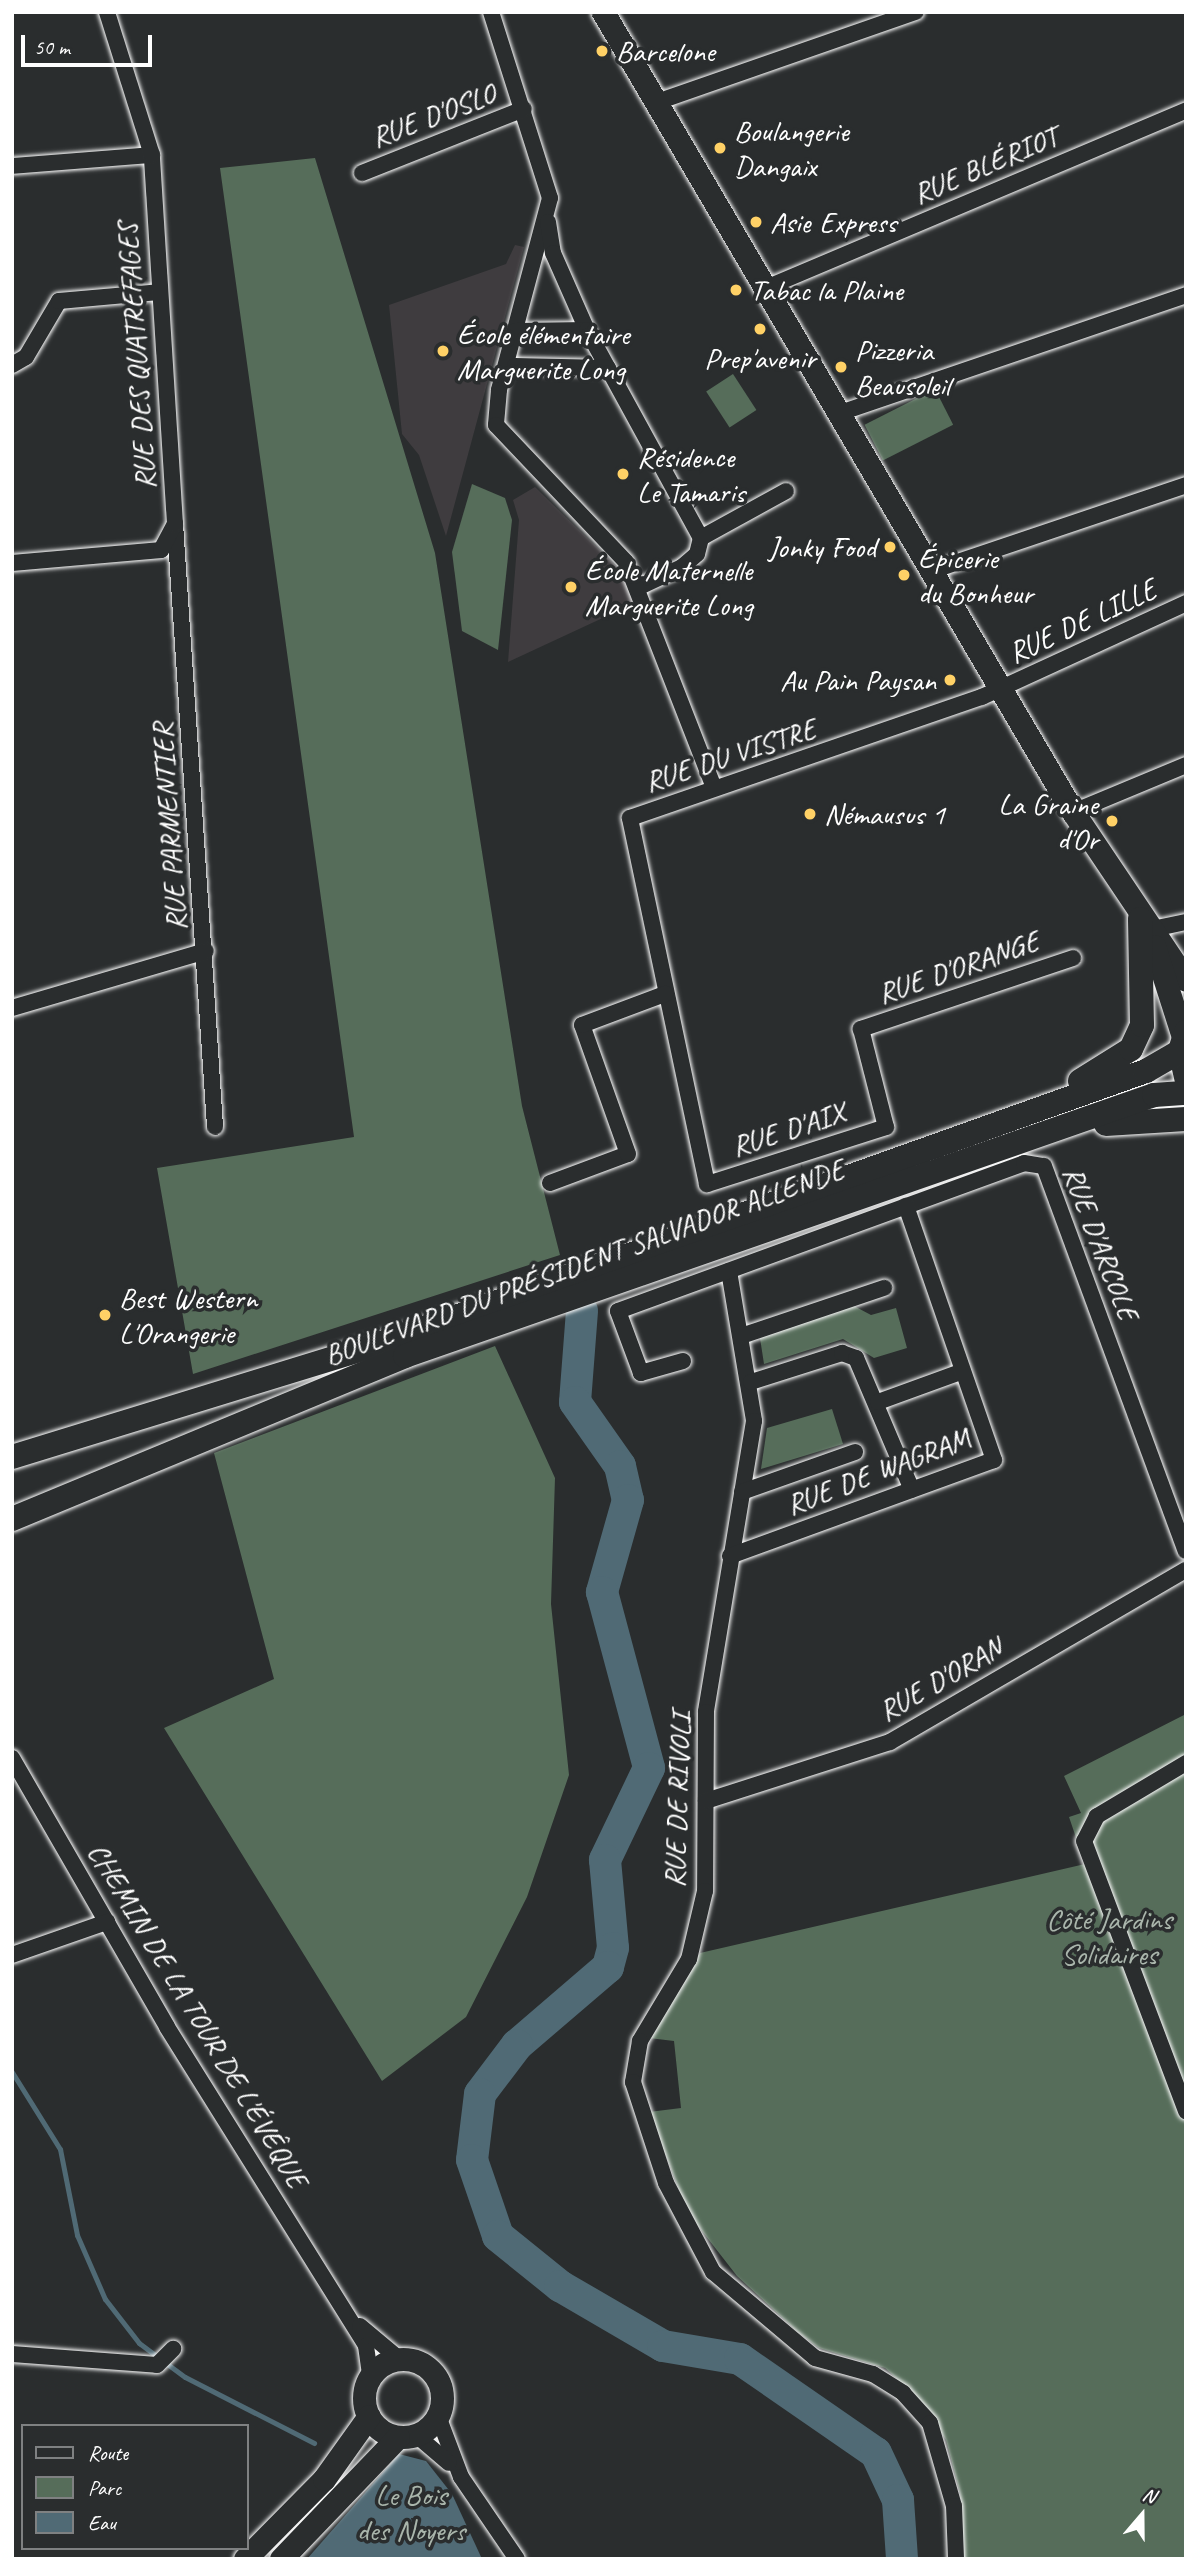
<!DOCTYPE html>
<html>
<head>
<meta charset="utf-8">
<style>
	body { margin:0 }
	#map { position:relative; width:1198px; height:2571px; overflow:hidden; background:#2a2d2e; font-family:Caveat,sans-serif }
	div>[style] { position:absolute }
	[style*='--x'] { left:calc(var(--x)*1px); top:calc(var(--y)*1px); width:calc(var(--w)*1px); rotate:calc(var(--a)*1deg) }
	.built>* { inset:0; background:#3f3c3f }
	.green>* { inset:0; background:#566d5a; transform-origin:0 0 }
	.water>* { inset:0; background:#506a75 }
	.stream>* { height:5px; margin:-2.5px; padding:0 2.5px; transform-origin:2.5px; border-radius:2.5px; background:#506a75 }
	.river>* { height:32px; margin:-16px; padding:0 16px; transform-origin:16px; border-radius:16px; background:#506a75 }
	.roads { filter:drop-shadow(0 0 2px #fff) drop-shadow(0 0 2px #fff) }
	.street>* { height:16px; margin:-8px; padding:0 8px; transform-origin:8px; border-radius:8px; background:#2a2d2e }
	.secondary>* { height:23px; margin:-11.5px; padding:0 11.5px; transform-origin:11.5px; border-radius:11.5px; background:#2a2d2e }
	.secondary>.ring { margin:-11.5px; padding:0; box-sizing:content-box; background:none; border:23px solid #2a2d2e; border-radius:50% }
	.primary>* { height:24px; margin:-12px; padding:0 12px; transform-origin:12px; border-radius:12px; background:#2a2d2e }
	.dots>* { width:19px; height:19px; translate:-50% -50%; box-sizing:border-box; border:4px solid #2a2d2e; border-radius:50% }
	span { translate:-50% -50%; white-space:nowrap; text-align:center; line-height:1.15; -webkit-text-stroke:7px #2a2d2e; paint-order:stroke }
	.poi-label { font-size:30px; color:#fff }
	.left { translate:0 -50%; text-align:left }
	.right { translate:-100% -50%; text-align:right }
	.street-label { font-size:30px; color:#fff }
	.park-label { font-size:30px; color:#aab6ac }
	.frame { position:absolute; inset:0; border:14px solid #fff; pointer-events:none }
	.legend { position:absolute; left:21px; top:2424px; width:228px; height:126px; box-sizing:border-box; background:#2a2d2e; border:2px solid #7f8182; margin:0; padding:9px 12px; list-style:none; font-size:21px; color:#fff }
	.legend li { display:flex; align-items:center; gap:14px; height:35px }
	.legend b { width:35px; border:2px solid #7f8182 }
	.north { position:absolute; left:1107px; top:2480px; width:70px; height:70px; -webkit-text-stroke:5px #2a2d2e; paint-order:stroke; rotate:20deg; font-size:19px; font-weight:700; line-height:28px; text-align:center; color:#fff }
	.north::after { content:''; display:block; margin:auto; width:24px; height:32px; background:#fff; clip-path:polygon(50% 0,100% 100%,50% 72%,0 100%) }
	.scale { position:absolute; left:21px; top:35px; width:131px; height:32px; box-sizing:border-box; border:4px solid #fff; border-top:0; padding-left:9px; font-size:21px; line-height:24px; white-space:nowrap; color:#fff; -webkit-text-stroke:5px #2a2d2e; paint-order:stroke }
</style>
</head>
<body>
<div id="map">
	<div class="built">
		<i style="clip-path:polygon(515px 245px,524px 247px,446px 536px,419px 455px,402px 434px,389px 305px,506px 264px)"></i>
		<i style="clip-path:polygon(535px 487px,622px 572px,635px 603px,508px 662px,519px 520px,513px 500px)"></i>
	</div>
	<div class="green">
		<i style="clip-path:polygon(315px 158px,435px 553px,522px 1106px,560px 1255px,193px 1374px,157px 1168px,354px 1137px,220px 168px)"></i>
		<i style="left:733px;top:374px;width:43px;height:32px;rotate:57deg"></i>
		<i style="left:935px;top:389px;width:40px;height:79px;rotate:63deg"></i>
		<i style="clip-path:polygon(472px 484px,505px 498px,512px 520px,498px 650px,462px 631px,452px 552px)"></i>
		<i style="clip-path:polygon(854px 1306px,871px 1315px,896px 1308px,907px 1348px,874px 1358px,843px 1339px,764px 1364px,760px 1338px)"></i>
		<i style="clip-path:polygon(495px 1346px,555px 1478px,551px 1604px,569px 1775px,527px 1897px,466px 2017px,382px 2081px,164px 1728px,274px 1679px,214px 1453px)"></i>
		<i style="clip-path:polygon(832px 1409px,843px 1444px,761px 1469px,767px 1428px)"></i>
		<i style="clip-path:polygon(1186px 1714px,1186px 2559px,964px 2559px,960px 2493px,946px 2440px,917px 2397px,885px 2368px,819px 2348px,799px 2333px,737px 2276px,688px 2213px,649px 2112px,681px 2108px,674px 2041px,649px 2038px,700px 1953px,1085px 1864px,1069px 1817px,1081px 1813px,1064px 1776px)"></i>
	</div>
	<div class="water">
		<i style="clip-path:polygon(399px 2454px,426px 2461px,452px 2494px,482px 2559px,307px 2559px)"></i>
	</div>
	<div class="stream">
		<i style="--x:12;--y:2072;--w:91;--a:58.1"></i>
		<i style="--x:60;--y:2149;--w:88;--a:78.8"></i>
		<i style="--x:77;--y:2235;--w:70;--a:66.4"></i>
		<i style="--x:105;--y:2299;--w:56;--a:52.3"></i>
		<i style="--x:139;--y:2343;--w:57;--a:36.5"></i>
		<i style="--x:185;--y:2377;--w:145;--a:27.1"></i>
	</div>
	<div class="river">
		<i style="--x:582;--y:1311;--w:91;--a:94.4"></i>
		<i style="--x:575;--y:1402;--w:78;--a:54.9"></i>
		<i style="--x:620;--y:1466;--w:35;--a:77"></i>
		<i style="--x:628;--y:1500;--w:96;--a:105.8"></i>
		<i style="--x:602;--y:1592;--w:182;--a:75"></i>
		<i style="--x:649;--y:1768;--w:102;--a:115.6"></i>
		<i style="--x:605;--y:1860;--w:88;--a:84.8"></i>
		<i style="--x:613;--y:1948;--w:20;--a:105"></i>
		<i style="--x:608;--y:1967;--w:120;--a:139.4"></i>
		<i style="--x:517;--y:2045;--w:61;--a:127.1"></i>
		<i style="--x:480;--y:2094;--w:66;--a:96.9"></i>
		<i style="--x:472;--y:2160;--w:80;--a:71.1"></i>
		<i style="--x:498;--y:2236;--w:80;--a:38.9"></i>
		<i style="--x:560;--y:2286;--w:119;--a:30.2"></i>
		<i style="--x:663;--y:2346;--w:78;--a:9.6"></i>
		<i style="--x:740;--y:2359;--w:165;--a:34.7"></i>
		<i style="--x:876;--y:2453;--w:52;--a:64.9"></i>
		<i style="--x:898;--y:2500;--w:59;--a:86.1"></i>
	</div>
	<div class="roads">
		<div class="street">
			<i style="--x:491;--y:12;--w:195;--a:72.4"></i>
			<i style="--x:550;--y:198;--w:199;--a:104.9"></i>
			<i style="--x:499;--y:390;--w:35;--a:95"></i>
			<i style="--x:496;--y:425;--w:189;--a:46.5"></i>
			<i style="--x:626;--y:562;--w:243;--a:68.7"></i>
			<i style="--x:657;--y:102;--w:274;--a:-19.2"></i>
			<i style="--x:12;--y:166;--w:140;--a:-4.5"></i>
			<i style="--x:362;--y:173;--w:174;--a:-21.6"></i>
			<i style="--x:548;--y:222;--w:31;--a:81"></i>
			<i style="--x:553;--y:253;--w:84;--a:66.2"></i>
			<i style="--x:768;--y:287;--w:454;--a:-22.9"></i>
			<i style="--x:515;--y:331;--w:72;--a:-0.8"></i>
			<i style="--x:587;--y:330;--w:237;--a:61.3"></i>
			<i style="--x:701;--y:538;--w:16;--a:104"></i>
			<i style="--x:697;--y:554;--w:20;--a:139"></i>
			<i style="--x:682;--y:567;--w:50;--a:155"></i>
			<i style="--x:12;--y:365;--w:16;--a:-30"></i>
			<i style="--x:26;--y:357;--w:65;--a:-59.5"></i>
			<i style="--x:59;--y:301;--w:100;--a:-5.1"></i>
			<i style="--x:515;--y:366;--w:93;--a:1.2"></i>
			<i style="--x:840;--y:413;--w:366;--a:-18.8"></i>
			<i style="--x:175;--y:524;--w:604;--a:86.2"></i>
			<i style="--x:701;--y:538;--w:97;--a:-28.9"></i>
			<i style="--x:12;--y:563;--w:150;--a:-5"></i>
			<i style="--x:161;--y:550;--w:30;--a:-62"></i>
			<i style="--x:175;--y:524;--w:370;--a:-93.6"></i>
			<i style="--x:152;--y:155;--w:150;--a:-107.5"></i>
			<i style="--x:931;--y:571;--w:269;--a:-18.6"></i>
			<i style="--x:1073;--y:812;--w:122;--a:-22.6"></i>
			<i style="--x:1148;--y:930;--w:39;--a:-12"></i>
			<i style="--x:1073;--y:958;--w:224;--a:161.5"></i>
			<i style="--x:861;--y:1029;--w:101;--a:75.7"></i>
			<i style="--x:886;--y:1127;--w:188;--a:162.3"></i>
			<i style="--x:707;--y:1184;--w:374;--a:-101.9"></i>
			<i style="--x:630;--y:818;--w:372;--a:-19"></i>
			<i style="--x:982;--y:697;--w:225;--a:-24.7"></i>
			<i style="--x:12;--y:1008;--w:202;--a:-16.4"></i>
			<i style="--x:550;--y:1183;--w:83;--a:-20.4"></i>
			<i style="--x:628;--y:1154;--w:137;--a:-109.6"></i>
			<i style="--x:582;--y:1025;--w:89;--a:-20.5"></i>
			<i style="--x:729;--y:1271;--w:152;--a:80.5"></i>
			<i style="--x:754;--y:1421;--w:295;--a:99.4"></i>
			<i style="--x:706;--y:1712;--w:179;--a:90.3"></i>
			<i style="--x:705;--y:1891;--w:70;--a:103.2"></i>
			<i style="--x:689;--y:1959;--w:96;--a:120.9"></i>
			<i style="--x:640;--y:2041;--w:42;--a:99.7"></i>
			<i style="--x:633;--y:2082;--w:106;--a:71.9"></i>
			<i style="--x:666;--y:2183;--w:101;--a:62.2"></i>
			<i style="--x:713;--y:2272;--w:133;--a:40.1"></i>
			<i style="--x:815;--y:2358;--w:60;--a:15.4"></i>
			<i style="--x:873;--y:2374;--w:36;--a:32"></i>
			<i style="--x:903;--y:2393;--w:40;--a:48"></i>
			<i style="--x:930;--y:2423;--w:86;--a:73.9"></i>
			<i style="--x:954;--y:2506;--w:53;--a:87.8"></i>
			<i style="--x:744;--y:1335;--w:148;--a:-18.6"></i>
			<i style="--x:683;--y:1361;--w:44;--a:164.1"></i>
			<i style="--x:641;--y:1373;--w:66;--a:-110.4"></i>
			<i style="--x:618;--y:1311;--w:432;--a:-20"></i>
			<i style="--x:1024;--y:1163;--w:20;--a:9"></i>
			<i style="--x:1044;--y:1166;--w:410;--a:69.8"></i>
			<i style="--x:751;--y:1382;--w:96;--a:-17.7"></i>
			<i style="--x:842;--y:1353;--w:15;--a:20"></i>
			<i style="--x:856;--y:1358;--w:143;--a:67"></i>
			<i style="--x:878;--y:1402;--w:90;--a:-20"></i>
			<i style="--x:742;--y:1492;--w:120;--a:-19.5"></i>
			<i style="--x:730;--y:1556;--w:281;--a:-20"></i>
			<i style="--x:994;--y:1460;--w:269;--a:-109.1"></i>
			<i style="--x:12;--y:1758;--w:310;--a:60"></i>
			<i style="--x:167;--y:2027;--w:376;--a:58"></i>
			<i style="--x:366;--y:2346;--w:30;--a:82"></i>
			<i style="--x:1186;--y:1763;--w:104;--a:149.2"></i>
			<i style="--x:1097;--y:1816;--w:28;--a:117"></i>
			<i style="--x:1084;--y:1841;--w:289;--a:69.3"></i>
			<i style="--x:706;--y:1801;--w:193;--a:-17.8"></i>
			<i style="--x:890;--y:1742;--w:342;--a:-30.2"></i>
			<i style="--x:12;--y:1955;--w:101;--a:-19.2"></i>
			<i style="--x:360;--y:2326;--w:50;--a:40.1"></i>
			<i style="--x:12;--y:2354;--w:145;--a:4.3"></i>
			<i style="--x:157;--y:2365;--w:23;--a:-45"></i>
			<i style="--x:438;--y:2416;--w:65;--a:69.3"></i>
			<i style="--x:461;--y:2477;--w:99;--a:55.7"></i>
			<i style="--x:416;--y:2435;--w:43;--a:40.3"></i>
		</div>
		<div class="secondary">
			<i style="--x:603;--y:12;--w:928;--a:59.57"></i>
			<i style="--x:1073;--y:812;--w:202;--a:56.1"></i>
			<i style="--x:1154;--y:946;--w:96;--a:72.3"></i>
			<i class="ring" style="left:364px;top:2359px;width:55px;height:55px"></i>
			<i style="--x:245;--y:2559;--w:112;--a:-45.4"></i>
			<i style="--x:324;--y:2479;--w:77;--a:-54.5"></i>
			<i style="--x:281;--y:2559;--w:169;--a:-46.2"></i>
		</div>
		<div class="primary">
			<i style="--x:1186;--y:1032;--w:20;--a:108"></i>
			<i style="--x:1180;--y:1051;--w:28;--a:77"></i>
			<i style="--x:1080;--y:1081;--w:60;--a:-32.1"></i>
			<i style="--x:1131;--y:1049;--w:26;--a:-65"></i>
			<i style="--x:1142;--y:1025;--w:106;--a:-91.1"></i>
			<i style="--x:1106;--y:1124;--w:80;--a:-3.6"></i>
			<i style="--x:12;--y:1457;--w:385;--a:-17.1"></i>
			<i style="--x:380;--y:1344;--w:813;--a:-19.62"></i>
			<i style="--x:1146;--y:1071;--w:39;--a:-30"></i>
			<i style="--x:12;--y:1519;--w:425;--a:-22.5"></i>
			<i style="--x:405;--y:1356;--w:793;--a:-19.21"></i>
			<i style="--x:1154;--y:1095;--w:32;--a:-4"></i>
		</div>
	</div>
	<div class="dots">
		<i style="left:602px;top:51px;background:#ffd166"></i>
		<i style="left:720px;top:148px;background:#ffd166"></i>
		<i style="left:756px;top:222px;background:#ffd166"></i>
		<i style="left:736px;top:290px;background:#ffd166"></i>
		<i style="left:760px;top:329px;background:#ffd166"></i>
		<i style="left:443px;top:351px;background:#ffd166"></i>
		<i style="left:841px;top:367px;background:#ffd166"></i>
		<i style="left:623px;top:474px;background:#ffd166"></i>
		<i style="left:890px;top:547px;background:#ffd166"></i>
		<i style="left:904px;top:575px;background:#ffd166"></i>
		<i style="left:571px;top:587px;background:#ffd166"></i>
		<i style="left:950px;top:680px;background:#ffd166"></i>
		<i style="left:810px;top:814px;background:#ffd166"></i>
		<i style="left:1112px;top:821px;background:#ffd166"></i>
		<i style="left:105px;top:1315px;background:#ffd166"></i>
	</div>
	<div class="poi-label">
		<span class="left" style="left:616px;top:51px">Barcelone</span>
		<span class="left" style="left:734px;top:148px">Boulangerie<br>Dangaix</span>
		<span class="left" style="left:770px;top:222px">Asie Express</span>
		<span class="left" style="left:750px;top:290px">Tabac la Plaine</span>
		<span class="left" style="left:457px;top:351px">École élémentaire<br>Marguerite Long</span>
		<span class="left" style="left:855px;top:367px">Pizzeria<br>Beausoleil</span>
		<span style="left:760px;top:358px">Prep'avenir</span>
		<span class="left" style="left:637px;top:474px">Résidence<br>Le Tamaris</span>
		<span class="right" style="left:876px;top:547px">Jonky Food</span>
		<span class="left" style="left:918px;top:575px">Épicerie<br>du Bonheur</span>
		<span class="left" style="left:585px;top:587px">École Maternelle<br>Marguerite Long</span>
		<span class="right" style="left:936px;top:680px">Au Pain Paysan</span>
		<span class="right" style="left:1098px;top:821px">La Graine<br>d'Or</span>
		<span class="left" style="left:824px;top:814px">Némausus 1</span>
		<span class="left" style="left:119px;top:1315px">Best Western<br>L'Orangerie</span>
	</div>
	<div class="street-label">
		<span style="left:433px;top:115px;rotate:-21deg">RUE D'OSLO</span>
		<span style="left:985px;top:165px;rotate:-23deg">RUE BLÉRIOT</span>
		<span style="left:136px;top:356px;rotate:-94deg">RUE DES QUATREFAGES</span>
		<span style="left:1082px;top:621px;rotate:-25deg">RUE DE LILLE</span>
		<span style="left:730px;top:755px;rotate:-18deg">RUE DU VISTRE</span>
		<span style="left:169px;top:827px;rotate:-94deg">RUE PARMENTIER</span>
		<span style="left:958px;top:967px;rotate:-19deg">RUE D'ORANGE</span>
		<span style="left:788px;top:1129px;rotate:-18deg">RUE D'AIX</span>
		<span style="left:1101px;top:1243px;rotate:69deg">RUE D'ARCOLE</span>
		<span style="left:584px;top:1262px;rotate:-20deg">BOULEVARD DU PRÉSIDENT SALVADOR ALLENDE</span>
		<span style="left:878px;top:1471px;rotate:-21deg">RUE DE WAGRAM</span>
		<span style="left:940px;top:1679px;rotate:-30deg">RUE D'ORAN</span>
		<span style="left:677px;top:1800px;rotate:-88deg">RUE DE RIVOLI</span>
		<span style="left:198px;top:2015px;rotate:59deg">CHEMIN DE LA TOUR DE L'ÉVÊQUE</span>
	</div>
	<div class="park-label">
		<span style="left:1109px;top:1936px">Côté Jardins<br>Solidaires</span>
		<span style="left:411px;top:2512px">Le Bois<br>des Noyers</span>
	</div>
	<div class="frame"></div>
	<ul class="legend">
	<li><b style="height:9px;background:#2a2d2e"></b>Route</li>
	<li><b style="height:19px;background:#566d5a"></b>Parc</li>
	<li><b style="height:19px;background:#506a75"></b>Eau</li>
	</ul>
	<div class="north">N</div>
	<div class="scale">50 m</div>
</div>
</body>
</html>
